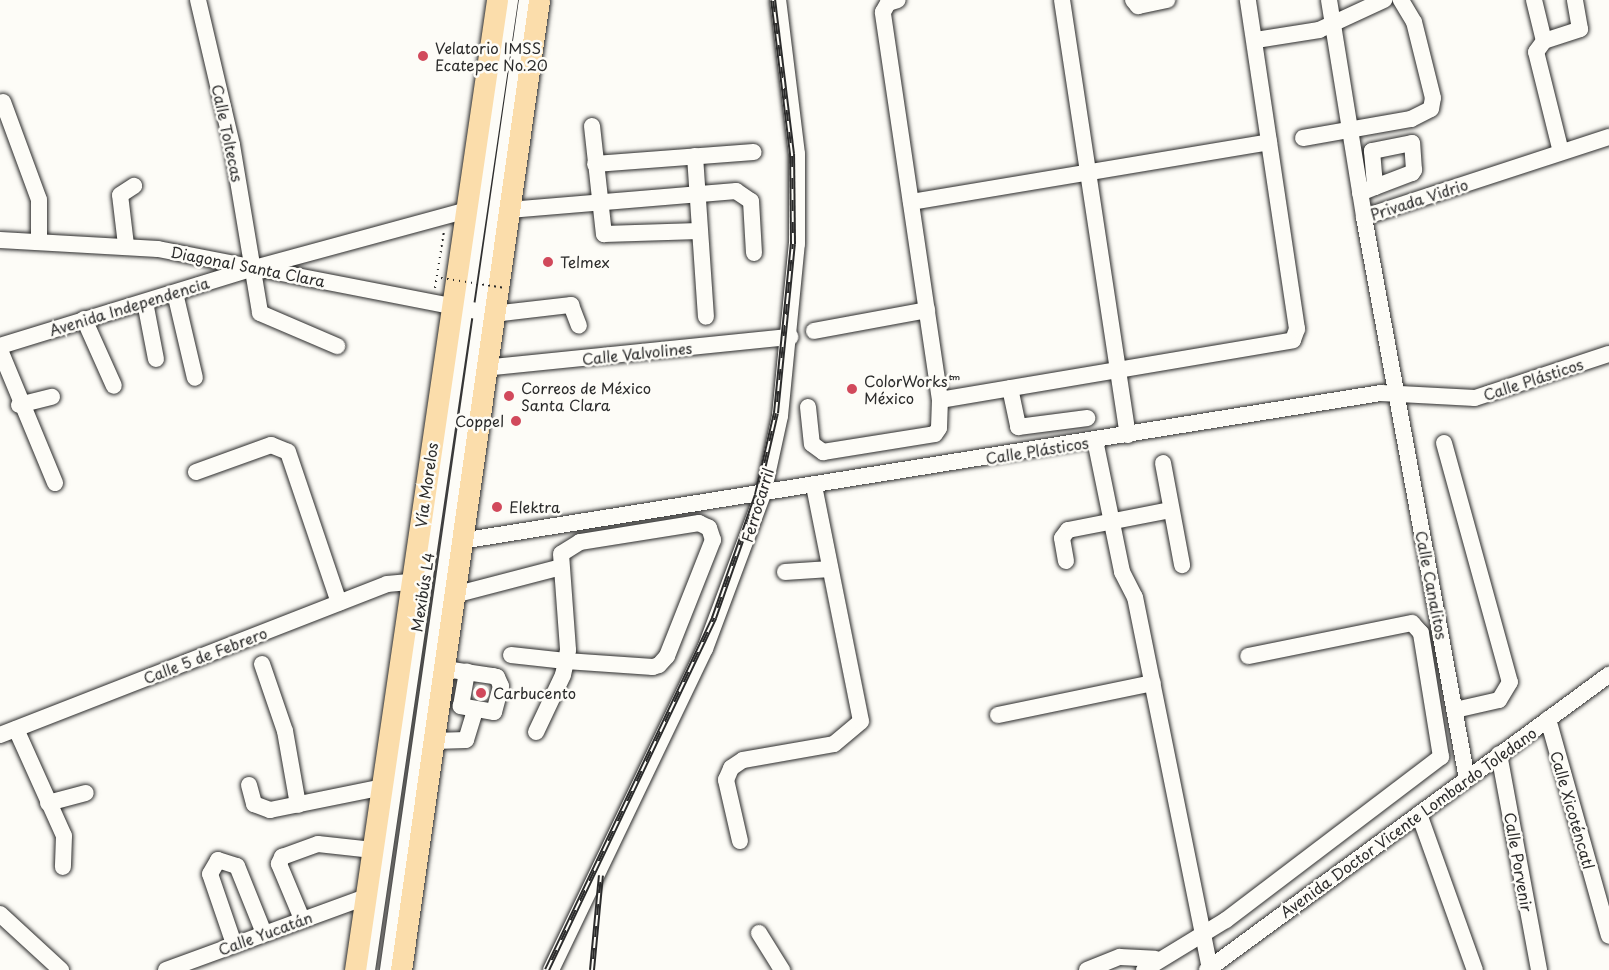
<!DOCTYPE html>
<html>
<head>
<meta charset="utf-8">
<style>
	body { margin:0 }
	#map { position:relative; width:1609px; height:970px; overflow:hidden; background:#fdfcf7; font-family:"Playpen Sans",sans-serif }
	div>[style] { position:absolute }
	[style*='--x'] { left:calc(var(--x)*1px); top:calc(var(--y)*1px); width:calc(var(--w)*1px); rotate:calc(var(--a)*1deg) }
	.path>* { height:2px; margin-top:-1px; transform-origin:0; background:repeating-linear-gradient(90deg,#2b2b2b 0 1.5px,transparent 0 6px) }
	.roads { filter:drop-shadow(0 0 2px #2b2b2b) drop-shadow(0 0 2px #2b2b2b) }
	.minor>* { height:16px; margin:-8px; padding:0 8px; transform-origin:8px; border-radius:8px; background:#fdfcf7 }
	.major>* { height:21px; margin:-10.5px; padding:0 10.5px; transform-origin:10.5px; border-radius:10.5px; background:#fbddab }
	.rail>* { height:6px; margin-top:-3px; transform-origin:0; background:repeating-linear-gradient(90deg,#fdfcf7 0 11px,#2b2b2b 0 22px); box-sizing:border-box; border-block:2px solid #2b2b2b }
	.path-bridge>* { height:2px; margin-top:-1px; transform-origin:0; background:repeating-linear-gradient(90deg,#2b2b2b 0 1.5px,transparent 0 6px) }
	.dots>* { width:16px; height:16px; translate:-50% -50%; box-sizing:border-box; border:3px solid #fdfcf7; border-radius:50% }
	span { translate:-50% -50%; white-space:nowrap; text-align:center; line-height:1.15; -webkit-text-stroke:5px #fdfcf7; paint-order:stroke }
	.poi-label { font-size:15px; color:#2b2b2b }
	.left { translate:0 -50%; text-align:left }
	.right { translate:-100% -50%; text-align:right }
	.street-label { font-size:15px; color:#2b2b2b }
</style>
</head>
<body>
<div id="map">
	<div class="path">
		<i style="--x:435;--y:288;--w:58;--a:-81"></i>
	</div>
	<div class="roads">
		<div class="minor">
			<i style="--x:198;--y:0;--w:149;--a:76.8"></i>
			<i style="--x:232;--y:145;--w:170;--a:80.5"></i>
			<i style="--x:260;--y:313;--w:84;--a:23.2"></i>
			<i style="--x:1062;--y:0;--w:440;--a:81.4"></i>
			<i style="--x:1133;--y:0;--w:8;--a:50"></i>
			<i style="--x:1138;--y:6;--w:30;--a:-12"></i>
			<i style="--x:1329;--y:0;--w:220;--a:80.8"></i>
			<i style="--x:1534;--y:0;--w:42;--a:76.3"></i>
			<i style="--x:1256;--y:40;--w:64;--a:-9"></i>
			<i style="--x:1319;--y:30;--w:72;--a:-24.8"></i>
			<i style="--x:3;--y:102;--w:104;--a:69.8"></i>
			<i style="--x:39;--y:200;--w:41;--a:90"></i>
			<i style="--x:592;--y:126;--w:109;--a:83.7"></i>
			<i style="--x:604;--y:234;--w:95;--a:-1.8"></i>
			<i style="--x:1303;--y:138;--w:110;--a:-10"></i>
			<i style="--x:1411;--y:119;--w:22;--a:-27"></i>
			<i style="--x:1431;--y:109;--w:11;--a:-80"></i>
			<i style="--x:1433;--y:98;--w:78;--a:-104"></i>
			<i style="--x:1414;--y:22;--w:26;--a:-121"></i>
			<i style="--x:1561;--y:152;--w:103;--a:-104"></i>
			<i style="--x:1536;--y:52;--w:14;--a:-54"></i>
			<i style="--x:1544;--y:41;--w:38;--a:-18"></i>
			<i style="--x:1580;--y:29;--w:29;--a:-100"></i>
			<i style="--x:695;--y:156;--w:161;--a:86.1"></i>
			<i style="--x:595;--y:164;--w:159;--a:-4.3"></i>
			<i style="--x:1360;--y:193;--w:16;--a:-22"></i>
			<i style="--x:1375;--y:187;--w:40;--a:-21"></i>
			<i style="--x:1412;--y:173;--w:4;--a:-56"></i>
			<i style="--x:1414;--y:170;--w:27;--a:-94"></i>
			<i style="--x:1412;--y:143;--w:41;--a:168.7"></i>
			<i style="--x:1372;--y:151;--w:36;--a:85"></i>
			<i style="--x:911;--y:202;--w:363;--a:-9.5"></i>
			<i style="--x:509;--y:210;--w:228;--a:-4.8"></i>
			<i style="--x:736;--y:191;--w:18;--a:34"></i>
			<i style="--x:751;--y:201;--w:52;--a:86.7"></i>
			<i style="--x:0;--y:240;--w:158;--a:3.3"></i>
			<i style="--x:158;--y:249;--w:341;--a:11"></i>
			<i style="--x:493;--y:314;--w:79;--a:-6.6"></i>
			<i style="--x:571;--y:305;--w:22;--a:69"></i>
			<i style="--x:126;--y:245;--w:50;--a:-96.8"></i>
			<i style="--x:120;--y:195;--w:17;--a:-33"></i>
			<i style="--x:175;--y:293;--w:87;--a:76.8"></i>
			<i style="--x:145;--y:302;--w:58;--a:79.1"></i>
			<i style="--x:84;--y:319;--w:73;--a:65.9"></i>
			<i style="--x:814;--y:331;--w:115;--a:-10.5"></i>
			<i style="--x:0;--y:346;--w:266;--a:-17.1"></i>
			<i style="--x:254;--y:268;--w:221;--a:-15.2"></i>
			<i style="--x:0;--y:350;--w:144;--a:67.5"></i>
			<i style="--x:484;--y:368;--w:308;--a:-5.8"></i>
			<i style="--x:1010;--y:388;--w:40;--a:78"></i>
			<i style="--x:1018;--y:427;--w:70;--a:-7.4"></i>
			<i style="--x:940;--y:400;--w:358;--a:-9.6"></i>
			<i style="--x:1293;--y:340;--w:12;--a:-70"></i>
			<i style="--x:1297;--y:329;--w:333;--a:-98.5"></i>
			<i style="--x:19;--y:405;--w:34;--a:-14"></i>
			<i style="--x:808;--y:407;--w:37;--a:84"></i>
			<i style="--x:812;--y:444;--w:14;--a:36"></i>
			<i style="--x:823;--y:452;--w:113;--a:-9.1"></i>
			<i style="--x:935;--y:434;--w:7;--a:-56"></i>
			<i style="--x:939;--y:428;--w:28;--a:-88"></i>
			<i style="--x:940;--y:400;--w:392;--a:-98.4"></i>
			<i style="--x:883;--y:12;--w:10;--a:-61"></i>
			<i style="--x:888;--y:3;--w:10;--a:-17"></i>
			<i style="--x:1095;--y:440;--w:135;--a:78.4"></i>
			<i style="--x:1122;--y:572;--w:28;--a:63"></i>
			<i style="--x:1135;--y:597;--w:379;--a:78.6"></i>
			<i style="--x:1444;--y:443;--w:248;--a:74.6"></i>
			<i style="--x:1510;--y:682;--w:21;--a:121"></i>
			<i style="--x:1499;--y:700;--w:45;--a:167.2"></i>
			<i style="--x:1163;--y:463;--w:104;--a:79.4"></i>
			<i style="--x:196;--y:472;--w:80;--a:-19.8"></i>
			<i style="--x:271;--y:445;--w:18;--a:22"></i>
			<i style="--x:288;--y:452;--w:159;--a:71.3"></i>
			<i style="--x:461;--y:541;--w:932;--a:-9.14"></i>
			<i style="--x:1381;--y:393;--w:94;--a:3"></i>
			<i style="--x:1475;--y:398;--w:141;--a:-18.2"></i>
			<i style="--x:1066;--y:561;--w:23;--a:-100"></i>
			<i style="--x:1062;--y:538;--w:10;--a:-53"></i>
			<i style="--x:1068;--y:530;--w:105;--a:-11"></i>
			<i style="--x:785;--y:572;--w:45;--a:-3.8"></i>
			<i style="--x:454;--y:595;--w:107;--a:-14.6"></i>
			<i style="--x:511;--y:655;--w:55;--a:6.2"></i>
			<i style="--x:566;--y:661;--w:87;--a:3.9"></i>
			<i style="--x:653;--y:667;--w:6;--a:-18"></i>
			<i style="--x:659;--y:665;--w:12;--a:-48"></i>
			<i style="--x:667;--y:656;--w:125;--a:-68.4"></i>
			<i style="--x:713;--y:540;--w:13;--a:-108"></i>
			<i style="--x:709;--y:528;--w:11;--a:-153"></i>
			<i style="--x:699;--y:523;--w:121;--a:170.9"></i>
			<i style="--x:580;--y:542;--w:22;--a:148"></i>
			<i style="--x:561;--y:554;--w:96;--a:85.8"></i>
			<i style="--x:568;--y:650;--w:11;--a:100"></i>
			<i style="--x:566;--y:661;--w:14;--a:102"></i>
			<i style="--x:563;--y:675;--w:63;--a:115.3"></i>
			<i style="--x:262;--y:664;--w:71;--a:71.1"></i>
			<i style="--x:285;--y:731;--w:75;--a:80"></i>
			<i style="--x:445;--y:669;--w:49;--a:8.3"></i>
			<i style="--x:493;--y:676;--w:4;--a:14"></i>
			<i style="--x:497;--y:677;--w:10;--a:66"></i>
			<i style="--x:501;--y:686;--w:27;--a:105"></i>
			<i style="--x:494;--y:712;--w:34;--a:-170"></i>
			<i style="--x:461;--y:706;--w:35;--a:-80"></i>
			<i style="--x:998;--y:715;--w:158;--a:-11.7"></i>
			<i style="--x:1548;--y:719;--w:225;--a:74.3"></i>
			<i style="--x:16;--y:729;--w:117;--a:65.8"></i>
			<i style="--x:64;--y:836;--w:31;--a:92"></i>
			<i style="--x:0;--y:735;--w:415;--a:-21.3"></i>
			<i style="--x:387;--y:584;--w:25;--a:-5"></i>
			<i style="--x:434;--y:741;--w:32;--a:-2"></i>
			<i style="--x:466;--y:740;--w:31;--a:-73"></i>
			<i style="--x:1499;--y:754;--w:220;--a:79.5"></i>
			<i style="--x:1467;--y:779;--w:571;--a:-100.39"></i>
			<i style="--x:1364;--y:217;--w:258;--a:-18.1"></i>
			<i style="--x:249;--y:785;--w:20;--a:75"></i>
			<i style="--x:254;--y:804;--w:17;--a:21"></i>
			<i style="--x:270;--y:810;--w:115;--a:-11.5"></i>
			<i style="--x:48;--y:803;--w:39;--a:-15"></i>
			<i style="--x:1419;--y:814;--w:166;--a:70.3"></i>
			<i style="--x:740;--y:841;--w:63;--a:-102.9"></i>
			<i style="--x:726;--y:780;--w:13;--a:-67"></i>
			<i style="--x:731;--y:768;--w:14;--a:-34"></i>
			<i style="--x:743;--y:760;--w:92;--a:-10"></i>
			<i style="--x:834;--y:744;--w:35;--a:-40"></i>
			<i style="--x:861;--y:721;--w:240;--a:-101.3"></i>
			<i style="--x:0;--y:914;--w:83;--a:42.6"></i>
			<i style="--x:302;--y:919;--w:60;--a:-112.7"></i>
			<i style="--x:279;--y:864;--w:8;--a:-67"></i>
			<i style="--x:282;--y:857;--w:38;--a:-20"></i>
			<i style="--x:318;--y:844;--w:55;--a:6.2"></i>
			<i style="--x:759;--y:933;--w:44;--a:58.1"></i>
			<i style="--x:234;--y:944;--w:74;--a:-108.9"></i>
			<i style="--x:210;--y:874;--w:16;--a:-60"></i>
			<i style="--x:218;--y:860;--w:20;--a:18"></i>
			<i style="--x:237;--y:866;--w:72;--a:68.1"></i>
			<i style="--x:166;--y:970;--w:212;--a:-20.1"></i>
			<i style="--x:367;--y:970;--w:980;--a:-81.61"></i>
			<i style="--x:388;--y:970;--w:980;--a:-81.85"></i>
			<i style="--x:551;--y:970;--w:356;--a:-64.4"></i>
			<i style="--x:705;--y:649;--w:165;--a:-69.5"></i>
			<i style="--x:763;--y:494;--w:80;--a:-77.7"></i>
			<i style="--x:780;--y:416;--w:173;--a:-84.4"></i>
			<i style="--x:797;--y:244;--w:90;--a:-90"></i>
			<i style="--x:797;--y:154;--w:155;--a:-97"></i>
			<i style="--x:1087;--y:970;--w:35;--a:-22"></i>
			<i style="--x:1120;--y:957;--w:35;--a:3"></i>
			<i style="--x:1144;--y:970;--w:96;--a:-31.4"></i>
			<i style="--x:1226;--y:920;--w:270;--a:-37.2"></i>
			<i style="--x:1441;--y:757;--w:126;--a:-99.2"></i>
			<i style="--x:1421;--y:633;--w:13;--a:-132"></i>
			<i style="--x:1412;--y:623;--w:167;--a:168.6"></i>
			<i style="--x:1207;--y:970;--w:499;--a:-36.3"></i>
		</div>
		<div class="major">
			<i style="--x:355;--y:970;--w:980;--a:-81.67"></i>
			<i style="--x:401;--y:970;--w:980;--a:-81.9"></i>
		</div>
	</div>
	<div class="rail">
		<i style="--x:547;--y:970;--w:390;--a:-64.6"></i>
		<i style="--x:714;--y:618;--w:130;--a:-70.7"></i>
		<i style="--x:757;--y:495;--w:84;--a:-77"></i>
		<i style="--x:776;--y:413;--w:170;--a:-84.3"></i>
		<i style="--x:793;--y:244;--w:90;--a:-90.6"></i>
		<i style="--x:792;--y:154;--w:155;--a:-97"></i>
		<i style="--x:592;--y:970;--w:95;--a:-84.6"></i>
	</div>
	<div class="path-bridge">
		<i style="--x:441;--y:278;--w:65;--a:8.9"></i>
	</div>
	<div class="dots">
		<i style="left:423px;top:56px;background:#d1495b"></i>
		<i style="left:548px;top:262px;background:#d1495b"></i>
		<i style="left:852px;top:389px;background:#d1495b"></i>
		<i style="left:509px;top:396px;background:#d1495b"></i>
		<i style="left:516px;top:421px;background:#d1495b"></i>
		<i style="left:497px;top:507px;background:#d1495b"></i>
		<i style="left:481px;top:693px;background:#d1495b"></i>
	</div>
	<div class="poi-label">
		<span class="left" style="left:435px;top:56px">Velatorio IMSS<br>Ecatepec No.20</span>
		<span class="left" style="left:560px;top:262px">Telmex</span>
		<span class="left" style="left:864px;top:389px">ColorWorks™<br>México</span>
		<span class="left" style="left:521px;top:396px">Correos de México<br>Santa Clara</span>
		<span class="right" style="left:504px;top:421px">Coppel</span>
		<span class="left" style="left:509px;top:507px">Elektra</span>
		<span class="left" style="left:493px;top:693px">Carbucento</span>
	</div>
	<div class="street-label">
		<span style="left:228px;top:133px;rotate:78deg">Calle Toltecas</span>
		<span style="left:1419px;top:199px;rotate:-18deg">Privada Vidrio</span>
		<span style="left:248px;top:266px;rotate:11deg">Diagonal Santa Clara</span>
		<span style="left:129px;top:306px;rotate:-17deg">Avenida Independencia</span>
		<span style="left:637px;top:353px;rotate:-6deg">Calle Valvolines</span>
		<span style="left:1533px;top:379px;rotate:-18deg">Calle Plásticos</span>
		<span style="left:1037px;top:450px;rotate:-9deg">Calle Plásticos</span>
		<span style="left:426px;top:485px;rotate:-82deg">Vía Morelos</span>
		<span style="left:757px;top:505px;rotate:-73deg">Ferrocarril</span>
		<span style="left:1432px;top:585px;rotate:79deg">Calle Canalitos</span>
		<span style="left:422px;top:592px;rotate:-81deg">Mexibús L4</span>
		<span style="left:205px;top:655px;rotate:-21deg">Calle 5 de Febrero</span>
		<span style="left:1573px;top:810px;rotate:74deg">Calle Xicoténcatl</span>
		<span style="left:1408px;top:822px;rotate:-36deg">Avenida Doctor Vicente Lombardo Toledano</span>
		<span style="left:1519px;top:862px;rotate:80deg">Calle Porvenir</span>
		<span style="left:265px;top:933px;rotate:-20deg">Calle Yucatán</span>
	</div>
</div>
</body>
</html>
